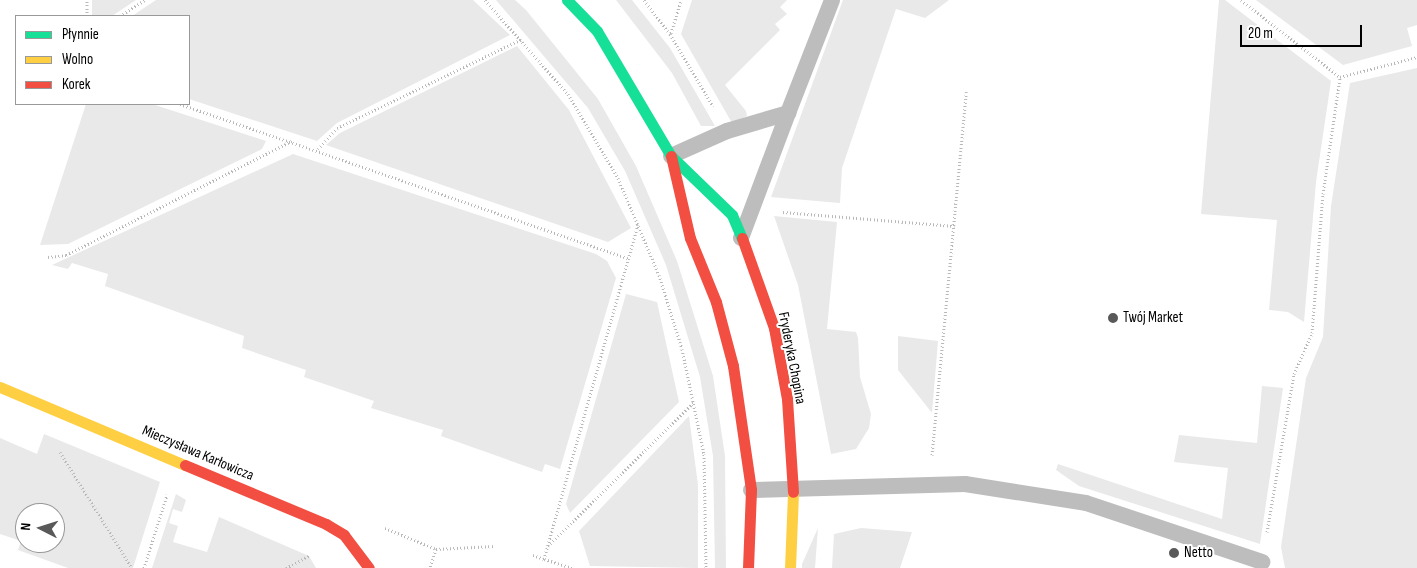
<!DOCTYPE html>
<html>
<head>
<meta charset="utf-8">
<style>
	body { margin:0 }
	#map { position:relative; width:1417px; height:568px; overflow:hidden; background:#fff; font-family:"Sofia Sans Condensed",sans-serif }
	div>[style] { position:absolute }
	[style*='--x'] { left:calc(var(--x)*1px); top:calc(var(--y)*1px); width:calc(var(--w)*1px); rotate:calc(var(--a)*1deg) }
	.green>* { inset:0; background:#e9e9e9 }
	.path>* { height:3px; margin-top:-1.5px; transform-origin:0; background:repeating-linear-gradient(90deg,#b8b8b8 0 1px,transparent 0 3.5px) }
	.lane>* { height:16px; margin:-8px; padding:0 8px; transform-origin:8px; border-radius:8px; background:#bdbdbd }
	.fast>* { height:11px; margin:-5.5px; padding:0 5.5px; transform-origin:5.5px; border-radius:5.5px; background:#16e098 }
	.slow>* { height:11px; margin:-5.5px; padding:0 5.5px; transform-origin:5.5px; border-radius:5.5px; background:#ffcf43 }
	.jam>* { height:11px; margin:-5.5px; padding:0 5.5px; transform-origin:5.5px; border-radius:5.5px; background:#f24e42 }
	.dots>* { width:14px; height:14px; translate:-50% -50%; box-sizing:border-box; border:2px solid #fff; border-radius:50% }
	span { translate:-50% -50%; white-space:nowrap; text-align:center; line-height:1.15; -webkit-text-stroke:4px #fff; paint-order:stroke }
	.poi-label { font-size:15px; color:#000 }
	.left { translate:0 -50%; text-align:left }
	.street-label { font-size:15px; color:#000 }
	.legend { position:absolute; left:15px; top:15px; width:175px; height:90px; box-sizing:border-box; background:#fff; border:1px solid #999; margin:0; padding:6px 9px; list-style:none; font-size:15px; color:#000 }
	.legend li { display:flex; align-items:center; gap:10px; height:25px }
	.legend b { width:25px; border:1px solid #999 }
	.north { position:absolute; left:15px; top:503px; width:50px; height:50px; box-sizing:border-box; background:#fff; border:1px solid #999; border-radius:50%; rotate:275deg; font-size:14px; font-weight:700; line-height:20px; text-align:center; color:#000 }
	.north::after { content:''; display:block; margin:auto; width:18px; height:22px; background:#595959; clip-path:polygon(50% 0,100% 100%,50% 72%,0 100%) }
	.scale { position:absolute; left:1240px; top:25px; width:122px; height:22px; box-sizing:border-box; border:2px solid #000; border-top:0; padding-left:6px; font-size:15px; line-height:18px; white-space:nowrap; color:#000; -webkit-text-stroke:4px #fff; paint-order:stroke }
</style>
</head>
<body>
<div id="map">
	<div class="green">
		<i style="clip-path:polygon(92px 0,136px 0,112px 16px,92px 16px)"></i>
		<i style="clip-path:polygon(156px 0,473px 0,510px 35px,337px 123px,317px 141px,189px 99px,189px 16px,132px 16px)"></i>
		<i style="clip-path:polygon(496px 0,515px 0,526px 10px,598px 99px,636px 166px,677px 261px,713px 376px,725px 456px,726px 568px,715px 568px,713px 456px,700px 377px,666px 265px,625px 171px,588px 108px)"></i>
		<i style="clip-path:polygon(616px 0,632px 0,670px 48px,715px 126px,701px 126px,672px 73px)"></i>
		<i style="clip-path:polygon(692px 0,787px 0,780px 7px,787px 14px,775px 24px,780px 30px,725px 85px,746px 111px,747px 116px,732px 123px,681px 34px)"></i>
		<i style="clip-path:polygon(843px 0,949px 0,925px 18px,896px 9px,842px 168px,840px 203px,771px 197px)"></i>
		<i style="clip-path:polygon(1219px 0,1225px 0,1331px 81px,1316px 182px,1304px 322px,1288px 312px,1269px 310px,1277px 220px,1201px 214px)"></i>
		<i style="clip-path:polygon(1256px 0,1417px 0,1417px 25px,1407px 28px,1412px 46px,1343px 65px)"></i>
		<i style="clip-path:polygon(517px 46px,569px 110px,631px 228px,608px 242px,326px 145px,340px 133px)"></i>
		<i style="clip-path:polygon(1417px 68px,1417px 568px,1285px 568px,1281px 547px,1306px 378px,1323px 337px,1331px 206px,1350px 83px)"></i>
		<i style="clip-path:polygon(86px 104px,152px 104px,266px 141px,262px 149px,68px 244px,40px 245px)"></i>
		<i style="clip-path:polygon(293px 154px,596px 254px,607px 261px,616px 278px,560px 469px,545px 464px,542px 472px,441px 436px,443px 430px,371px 408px,374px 401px,304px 377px,306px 370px,242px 348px,244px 336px,105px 286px,108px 274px,72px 263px,68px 269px,52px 265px)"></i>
		<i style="clip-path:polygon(774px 216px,837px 222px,827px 329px,856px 332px,858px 338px,860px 377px,871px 414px,869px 428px,856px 449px,831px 454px,798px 285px)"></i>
		<i style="clip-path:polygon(626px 294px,657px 302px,679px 402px,570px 513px,566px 504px)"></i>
		<i style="clip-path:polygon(898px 336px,938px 341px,932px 413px,898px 370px)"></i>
		<i style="clip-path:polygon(1262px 386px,1283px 388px,1260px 544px,1079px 486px,1056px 470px,1058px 464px,1222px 519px,1228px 468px,1174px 462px,1179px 435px,1257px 443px)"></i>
		<i style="clip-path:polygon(689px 416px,698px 485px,698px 568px,590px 566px,579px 531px)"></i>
		<i style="clip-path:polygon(evenodd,44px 434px,160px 482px,133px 568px,68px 568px,18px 550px,21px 541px,0 534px,0 438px,37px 454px,44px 434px,25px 513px,55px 513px,55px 543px,25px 543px,25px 513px)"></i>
		<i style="clip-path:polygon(176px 494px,186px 500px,182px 512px,173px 509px,169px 523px,178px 526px,173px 542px,207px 552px,219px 517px,309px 556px,316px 568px,152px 568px)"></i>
		<i style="clip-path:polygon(818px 528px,815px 568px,802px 568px,802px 564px)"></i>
		<i style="clip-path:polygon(861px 528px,912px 532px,900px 568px,832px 568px,834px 534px)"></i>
	</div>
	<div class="path">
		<i style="--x:485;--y:0;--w:125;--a:48.6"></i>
		<i style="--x:568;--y:94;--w:98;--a:59.2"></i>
		<i style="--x:618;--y:178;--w:105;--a:67.1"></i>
		<i style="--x:659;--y:275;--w:77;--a:72.7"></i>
		<i style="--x:682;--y:349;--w:107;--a:78.2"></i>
		<i style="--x:704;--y:454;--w:114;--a:89"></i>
		<i style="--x:644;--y:0;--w:43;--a:52.6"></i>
		<i style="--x:670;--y:34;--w:84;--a:59.2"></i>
		<i style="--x:1241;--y:0;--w:125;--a:37.9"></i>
		<i style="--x:1340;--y:77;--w:80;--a:-14.6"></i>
		<i style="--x:87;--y:16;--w:16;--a:-90"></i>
		<i style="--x:120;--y:16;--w:30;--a:-33"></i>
		<i style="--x:671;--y:33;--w:34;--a:-73"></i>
		<i style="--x:180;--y:104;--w:474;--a:19"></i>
		<i style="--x:318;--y:149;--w:28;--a:-48"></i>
		<i style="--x:337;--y:128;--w:205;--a:-25.7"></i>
		<i style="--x:783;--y:212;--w:172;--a:4.7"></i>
		<i style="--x:48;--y:257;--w:18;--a:-6"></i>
		<i style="--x:66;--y:255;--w:253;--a:-26.8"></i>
		<i style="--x:60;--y:452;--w:137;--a:58.2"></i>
		<i style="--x:932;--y:455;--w:365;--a:-84.6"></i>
		<i style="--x:385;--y:528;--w:55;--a:22.4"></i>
		<i style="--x:436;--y:549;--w:20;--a:108"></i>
		<i style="--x:1267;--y:532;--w:160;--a:-80.3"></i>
		<i style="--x:1294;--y:374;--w:45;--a:-66.3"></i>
		<i style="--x:1312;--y:333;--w:139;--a:-85.5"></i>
		<i style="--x:1323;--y:194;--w:118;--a:-81.7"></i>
		<i style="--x:548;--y:546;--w:205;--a:-44.6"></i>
		<i style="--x:436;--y:549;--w:59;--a:-2.9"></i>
		<i style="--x:533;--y:555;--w:12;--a:20"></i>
		<i style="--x:144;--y:568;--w:77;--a:-72.5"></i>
		<i style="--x:286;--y:568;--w:26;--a:-28"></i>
		<i style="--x:572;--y:568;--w:29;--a:-162"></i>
		<i style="--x:544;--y:559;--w:347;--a:-74.3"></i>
	</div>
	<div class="lane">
		<i style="--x:671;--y:156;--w:61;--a:-24.1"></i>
		<i style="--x:727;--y:131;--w:64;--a:-16.4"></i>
		<i style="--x:788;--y:113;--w:121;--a:-68.7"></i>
		<i style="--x:741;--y:238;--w:134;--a:-69.4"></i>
		<i style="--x:751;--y:490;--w:214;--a:-1.6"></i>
		<i style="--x:965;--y:484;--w:122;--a:8.9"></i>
		<i style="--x:1086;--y:503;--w:186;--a:18.5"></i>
	</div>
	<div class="fast">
		<i style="--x:567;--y:0;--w:43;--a:45.9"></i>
		<i style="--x:597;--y:31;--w:145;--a:59.4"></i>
		<i style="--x:671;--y:156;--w:85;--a:44"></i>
		<i style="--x:732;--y:215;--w:25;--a:67"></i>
	</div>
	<div class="slow">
		<i style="--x:0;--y:387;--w:201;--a:22.9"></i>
		<i style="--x:790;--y:568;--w:76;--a:-87.7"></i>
	</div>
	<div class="jam">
		<i style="--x:671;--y:156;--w:84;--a:77"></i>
		<i style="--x:690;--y:238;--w:69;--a:67.9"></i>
		<i style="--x:716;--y:302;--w:66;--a:75.1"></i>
		<i style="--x:733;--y:366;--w:125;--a:81.7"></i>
		<i style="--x:751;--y:490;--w:78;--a:92.2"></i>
		<i style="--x:742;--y:238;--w:96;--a:70.4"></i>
		<i style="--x:774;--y:328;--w:72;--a:79.6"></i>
		<i style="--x:787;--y:399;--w:93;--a:86.3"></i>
		<i style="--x:185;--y:465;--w:153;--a:22.7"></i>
		<i style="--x:326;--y:524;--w:21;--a:31"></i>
		<i style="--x:344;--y:535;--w:41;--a:52.9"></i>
	</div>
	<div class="dots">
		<i style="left:1113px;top:318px;background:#595959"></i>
		<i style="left:1174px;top:553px;background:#595959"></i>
	</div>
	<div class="poi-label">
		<span class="left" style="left:1123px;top:318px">Twój Market</span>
		<span class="left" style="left:1184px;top:553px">Netto</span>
	</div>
	<div class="street-label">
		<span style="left:792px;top:358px;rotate:79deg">Fryderyka Chopina</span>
		<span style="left:198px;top:453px;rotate:23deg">Mieczysława Karłowicza</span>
	</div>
	<ul class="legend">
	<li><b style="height:6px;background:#16e098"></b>Płynnie</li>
	<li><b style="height:6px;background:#ffcf43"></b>Wolno</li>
	<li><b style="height:6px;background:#f24e42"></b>Korek</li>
	</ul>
	<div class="north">N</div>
	<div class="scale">20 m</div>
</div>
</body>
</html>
